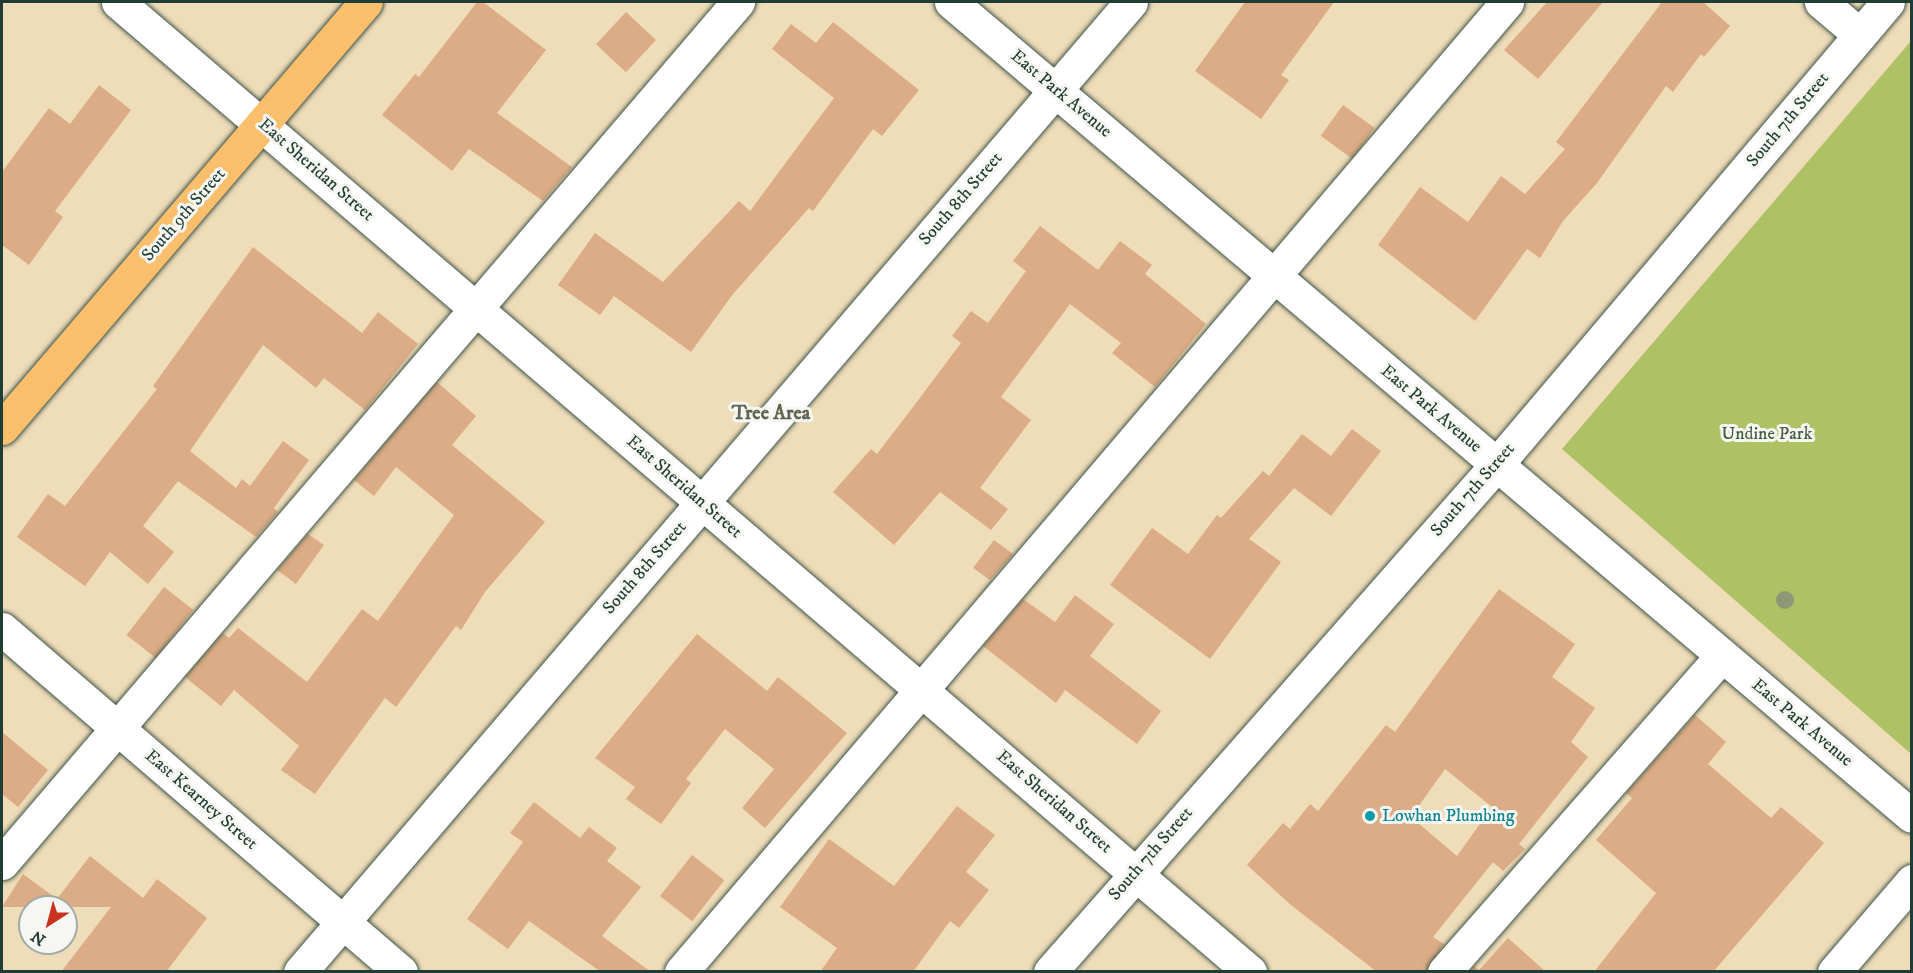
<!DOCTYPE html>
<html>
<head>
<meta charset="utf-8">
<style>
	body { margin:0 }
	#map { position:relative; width:1913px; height:973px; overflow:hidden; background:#efdcb9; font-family:"IM FELL DW Pica",serif }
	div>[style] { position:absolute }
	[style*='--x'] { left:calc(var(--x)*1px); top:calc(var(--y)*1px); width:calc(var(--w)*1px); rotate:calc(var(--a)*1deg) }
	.green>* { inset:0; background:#aec265 }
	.building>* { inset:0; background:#dbac85; transform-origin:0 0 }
	.roads { filter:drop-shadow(0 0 2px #3e5548) drop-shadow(0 0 2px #3e5548) }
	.minor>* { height:33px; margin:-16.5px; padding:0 16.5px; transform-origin:16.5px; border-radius:16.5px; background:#fff }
	.major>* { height:33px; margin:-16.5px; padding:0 16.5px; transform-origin:16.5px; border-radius:16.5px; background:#f9bf6d }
	.trees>* { width:18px; height:18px; margin:-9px; border-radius:50%; background:#909776 }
	.dots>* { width:16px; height:16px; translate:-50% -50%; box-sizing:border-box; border:3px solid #f6f6f2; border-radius:50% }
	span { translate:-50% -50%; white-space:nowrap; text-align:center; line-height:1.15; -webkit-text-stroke:6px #f6f6f2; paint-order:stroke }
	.street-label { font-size:18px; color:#1f3d34 }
	.park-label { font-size:18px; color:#435e40 }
	.culture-label { font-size:18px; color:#0d838f }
	.left { translate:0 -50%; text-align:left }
	.neighbourhood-label { font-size:20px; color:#616450; font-weight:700 }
	.frame { position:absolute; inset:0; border:3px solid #1f3d34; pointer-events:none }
	.north { position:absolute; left:18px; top:895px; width:60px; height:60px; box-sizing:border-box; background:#f6f6f2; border:2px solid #a0aca6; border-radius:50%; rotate:216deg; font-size:16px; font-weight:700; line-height:24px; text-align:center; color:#1f3d34 }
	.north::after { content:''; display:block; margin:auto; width:21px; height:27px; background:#c8321e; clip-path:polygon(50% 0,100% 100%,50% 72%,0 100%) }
</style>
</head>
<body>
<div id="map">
	<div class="green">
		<i style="clip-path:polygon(1911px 41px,1911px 754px,1562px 449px)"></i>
	</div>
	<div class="building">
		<i style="clip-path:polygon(477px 2px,483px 2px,546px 50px,497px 113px,572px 167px,543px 201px,469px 149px,452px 171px,382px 115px,415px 74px,419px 77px)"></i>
		<i style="clip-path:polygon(1245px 2px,1334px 2px,1281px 75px,1289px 80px,1261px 119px,1195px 71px)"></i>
		<i style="clip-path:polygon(1547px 2px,1603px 2px,1538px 79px,1504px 50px)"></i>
		<i style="clip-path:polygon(1662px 2px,1703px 2px,1730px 26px,1704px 57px,1701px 54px,1673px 92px,1666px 86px,1597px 183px,1563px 221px,1540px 258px,1527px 249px,1475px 321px,1378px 245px,1420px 187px,1468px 222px,1501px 176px,1525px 194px,1565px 149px,1556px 142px)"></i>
		<i style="left:626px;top:12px;width:41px;height:44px;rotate:43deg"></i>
		<i style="clip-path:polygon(833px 22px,919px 90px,882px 136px,873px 129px,813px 211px,809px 208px,733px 294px,691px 352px,614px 296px,600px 315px,558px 285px,595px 233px,663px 282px,739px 201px,750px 211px,834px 98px,772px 49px,791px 24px,816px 43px)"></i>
		<i style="clip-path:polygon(99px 85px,131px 110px,55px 211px,63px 217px,29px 265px,2px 245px,2px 172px,49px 108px,70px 124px)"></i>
		<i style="left:1343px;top:105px;width:39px;height:38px;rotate:36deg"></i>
		<i style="clip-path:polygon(1040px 226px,1098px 270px,1120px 241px,1152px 265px,1145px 274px,1206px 324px,1155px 387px,1112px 353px,1121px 343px,1070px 304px,1001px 397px,1031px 420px,980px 488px,1008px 509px,991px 530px,940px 492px,894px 545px,833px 492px,871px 449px,877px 454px,916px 403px,961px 343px,952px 336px,971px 311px,988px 323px,1026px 271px,1013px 261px)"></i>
		<i style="clip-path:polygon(253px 247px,362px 333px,378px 312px,418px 344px,365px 410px,324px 378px,316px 388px,263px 345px,190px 451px,236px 488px,242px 479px,250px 486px,283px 441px,309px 460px,274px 508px,278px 512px,256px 537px,178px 481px,143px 526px,174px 552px,148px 584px,110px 552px,85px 586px,17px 537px,48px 494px,65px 506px,157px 389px,153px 386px)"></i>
		<i style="clip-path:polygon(437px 382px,476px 416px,452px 445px,545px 522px,485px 592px,461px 630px,456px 626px,396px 707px,385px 698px,315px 794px,281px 770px,299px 746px,234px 690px,221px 706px,185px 677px,223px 633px,229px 638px,238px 628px,307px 682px,362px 609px,378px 621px,454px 515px,396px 467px,374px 496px,354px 480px)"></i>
		<i style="clip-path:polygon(1352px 429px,1381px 451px,1331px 516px,1294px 488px,1249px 539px,1281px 562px,1210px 659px,1110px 585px,1152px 528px,1188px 554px,1217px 515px,1221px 518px,1263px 471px,1269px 476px,1302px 434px,1331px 456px)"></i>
		<i style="clip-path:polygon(308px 534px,324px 545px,296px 584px,277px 570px)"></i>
		<i style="clip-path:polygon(994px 540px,1013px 554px,990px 580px,973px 568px)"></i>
		<i style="left:164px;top:587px;width:37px;height:61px;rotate:38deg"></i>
		<i style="clip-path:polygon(evenodd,1499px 589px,1575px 644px,1552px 677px,1595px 708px,1571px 742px,1588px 757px,1519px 844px,1525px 849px,1503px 871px,1493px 862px,1433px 937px,1444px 944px,1426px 972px,1377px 972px,1291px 905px,1247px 865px,1283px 823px,1290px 829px,1310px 804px,1318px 811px,1386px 725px,1395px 732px,1499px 589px,1445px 769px,1492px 807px,1457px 856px,1411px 817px,1445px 769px)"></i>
		<i style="clip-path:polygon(1075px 595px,1114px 624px,1090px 656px,1161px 711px,1137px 744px,1065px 690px,1056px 703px,983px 646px,1023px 599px,1055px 622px)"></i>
		<i style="clip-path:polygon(697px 634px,767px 691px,778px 677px,847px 733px,765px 828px,742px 808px,774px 769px,725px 729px,686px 779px,691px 783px,661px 824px,626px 799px,635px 787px,595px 758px)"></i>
		<i style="clip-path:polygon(1695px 715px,1726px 742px,1708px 764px,1771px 818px,1781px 807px,1824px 843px,1713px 972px,1594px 972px,1656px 893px,1596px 840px,1632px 798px,1626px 793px)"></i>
		<i style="clip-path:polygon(2px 732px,48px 770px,18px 807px,2px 794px)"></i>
		<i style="clip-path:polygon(534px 802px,580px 838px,589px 827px,617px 848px,607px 861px,641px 887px,602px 936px,651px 972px,601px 972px,529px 921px,508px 949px,467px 919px,523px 842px,510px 833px)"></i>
		<i style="clip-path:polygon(957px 806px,995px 835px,966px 872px,989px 890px,959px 928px,950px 921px,913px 972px,820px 972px,837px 948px,780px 907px,829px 839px,894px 886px)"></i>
		<i style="left:692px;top:855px;width:41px;height:52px;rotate:38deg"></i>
		<i style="clip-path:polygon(90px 856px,143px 898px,157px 879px,207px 918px,166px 972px,61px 972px,111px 907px,2px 907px,23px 874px,57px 899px)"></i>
		<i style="clip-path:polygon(1508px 938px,1546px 972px,1469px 972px,1474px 966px,1479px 970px)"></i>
	</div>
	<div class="roads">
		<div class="minor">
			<i style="--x:118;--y:2;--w:1491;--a:40.59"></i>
			<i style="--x:951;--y:2;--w:1259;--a:40.27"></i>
			<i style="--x:1821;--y:2;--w:51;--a:40.2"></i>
			<i style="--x:2;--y:629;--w:526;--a:40.68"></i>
			<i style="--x:2;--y:863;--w:1133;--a:-49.48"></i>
			<i style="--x:300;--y:972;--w:1277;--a:-49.41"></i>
			<i style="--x:681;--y:972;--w:1274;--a:-49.58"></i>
			<i style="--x:1050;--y:972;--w:677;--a:-48.65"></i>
			<i style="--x:1497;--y:464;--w:605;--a:-49.76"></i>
			<i style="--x:1444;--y:972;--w:421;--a:-48.7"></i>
			<i style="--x:1834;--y:972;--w:120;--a:-49.4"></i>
		</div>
		<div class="major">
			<i style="--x:2;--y:428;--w:560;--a:-49.49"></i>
		</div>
	</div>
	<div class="trees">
		<i style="left:1785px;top:600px"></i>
	</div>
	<div class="dots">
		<i style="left:1370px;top:816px;background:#0f9aa8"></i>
	</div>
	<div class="street-label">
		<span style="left:1061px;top:94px;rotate:40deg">East Park Avenue</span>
		<span style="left:1788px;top:120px;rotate:-50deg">South 7th Street</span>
		<span style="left:316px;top:170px;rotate:41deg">East Sheridan Street</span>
		<span style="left:961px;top:199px;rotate:-49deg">South 8th Street</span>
		<span style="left:184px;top:215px;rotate:-49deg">South 9th Street</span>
		<span style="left:1431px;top:409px;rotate:40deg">East Park Avenue</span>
		<span style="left:684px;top:487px;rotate:41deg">East Sheridan Street</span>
		<span style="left:1473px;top:490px;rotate:-49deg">South 7th Street</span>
		<span style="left:645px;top:568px;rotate:-49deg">South 8th Street</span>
		<span style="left:1802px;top:723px;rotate:40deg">East Park Avenue</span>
		<span style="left:201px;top:800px;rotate:41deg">East Kearney Street</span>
		<span style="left:1054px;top:802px;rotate:41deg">East Sheridan Street</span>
		<span style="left:1151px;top:854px;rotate:-49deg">South 7th Street</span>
	</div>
	<div class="park-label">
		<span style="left:1767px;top:434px">Undine Park</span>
	</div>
	<div class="culture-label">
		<span class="left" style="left:1382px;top:816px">Lowhan Plumbing</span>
	</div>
	<div class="neighbourhood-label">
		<span style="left:771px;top:413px">Tree Area</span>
	</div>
	<div class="frame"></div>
	<div class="north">N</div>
</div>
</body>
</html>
